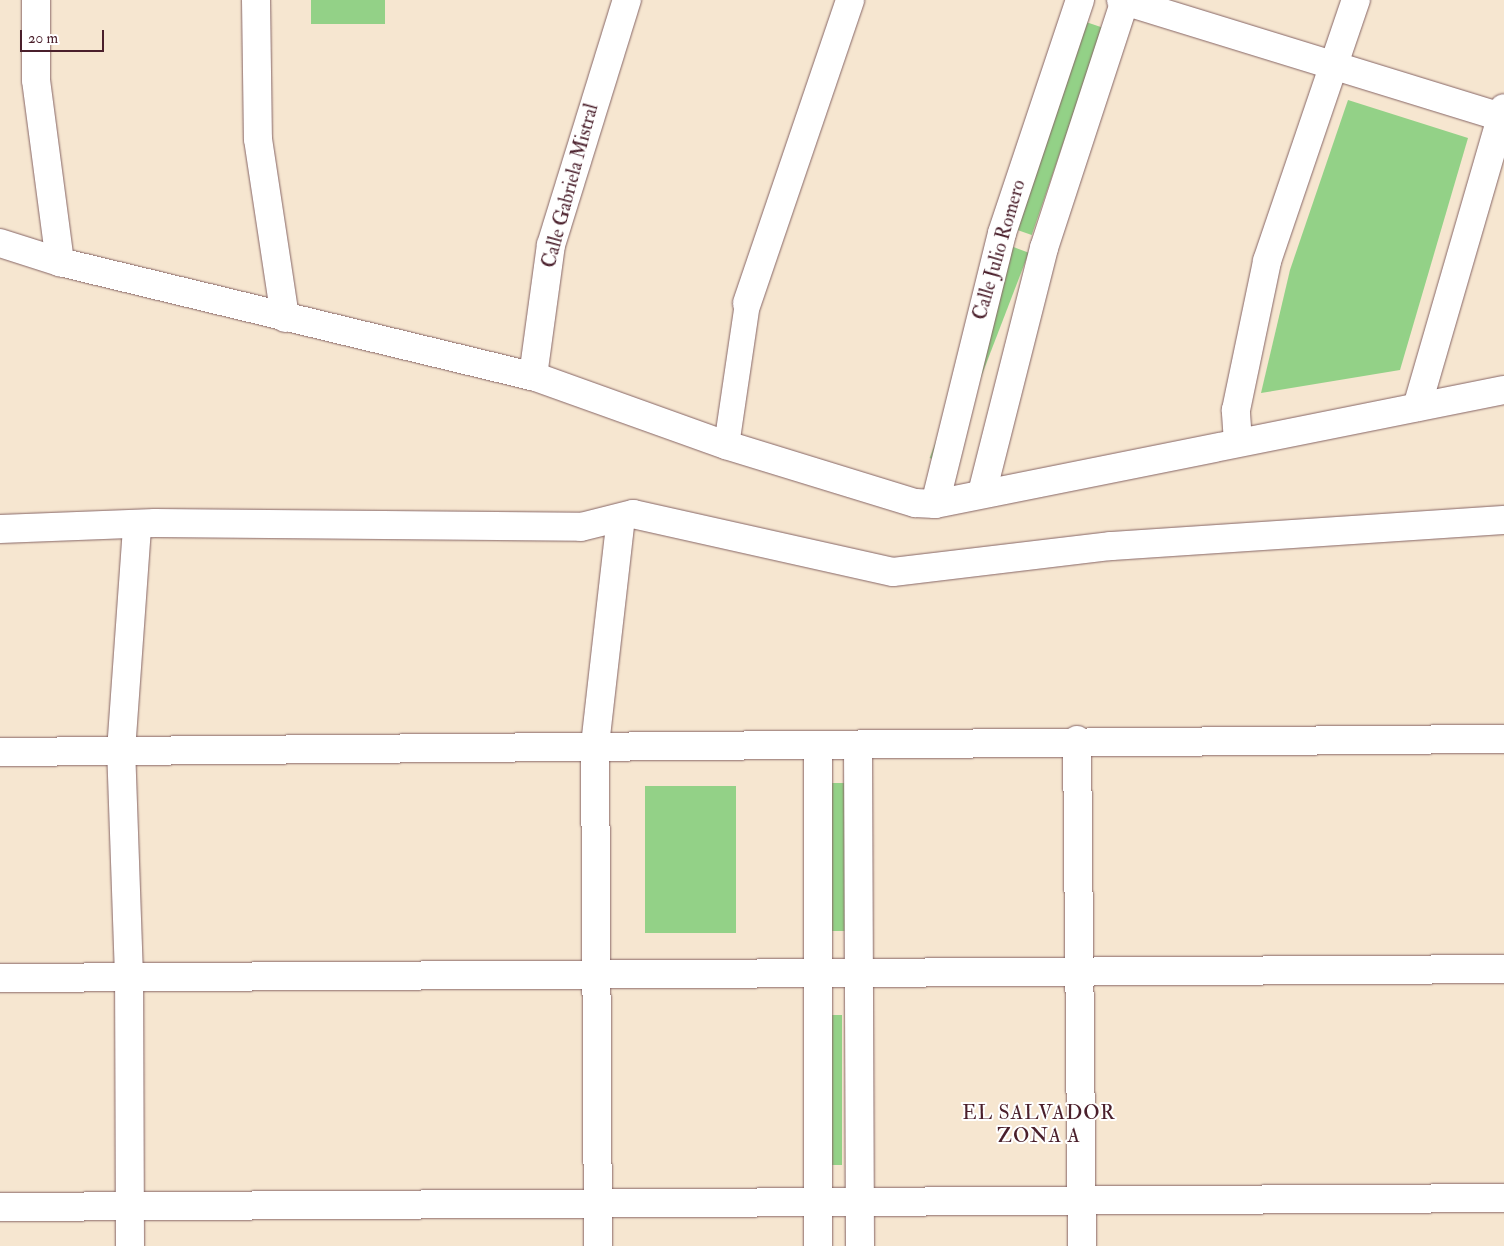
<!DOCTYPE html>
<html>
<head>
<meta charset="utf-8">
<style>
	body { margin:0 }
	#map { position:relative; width:1504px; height:1246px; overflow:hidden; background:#f6e6d0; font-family:"IM FELL Double Pica",serif }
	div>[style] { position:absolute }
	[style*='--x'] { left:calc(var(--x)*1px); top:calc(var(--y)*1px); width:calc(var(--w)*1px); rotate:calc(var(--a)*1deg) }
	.green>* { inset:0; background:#93d187; transform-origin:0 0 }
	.roads { filter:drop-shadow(0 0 1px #866565) drop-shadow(0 0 1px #866565) }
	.pedestrian>* { height:25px; margin:-12.5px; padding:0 12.5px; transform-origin:12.5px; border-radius:12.5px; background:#fff }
	.minor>* { height:28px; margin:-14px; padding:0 14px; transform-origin:14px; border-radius:14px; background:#fff }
	.tertiary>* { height:28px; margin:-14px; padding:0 14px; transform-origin:14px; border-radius:14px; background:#fff }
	span { translate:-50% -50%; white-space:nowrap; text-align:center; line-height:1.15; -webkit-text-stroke:4px #fff; paint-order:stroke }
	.street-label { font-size:19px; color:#4a1f2b }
	.neighbourhood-label { font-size:20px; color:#4a1f2b; letter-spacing:1px }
	.scale { position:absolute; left:20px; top:30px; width:84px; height:22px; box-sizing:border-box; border:2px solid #4a1f2b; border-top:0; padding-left:6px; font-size:15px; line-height:18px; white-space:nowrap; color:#4a1f2b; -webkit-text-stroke:4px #fff; paint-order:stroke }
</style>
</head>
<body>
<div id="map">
	<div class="green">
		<i style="left:311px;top:0;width:74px;height:24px"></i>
		<i style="left:1086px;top:22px;width:18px;height:219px;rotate:19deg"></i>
		<i style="clip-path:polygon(1348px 100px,1468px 138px,1400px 370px,1261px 393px,1290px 270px)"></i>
		<i style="left:1011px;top:246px;width:19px;height:227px;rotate:21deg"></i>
		<i style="left:831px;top:783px;width:14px;height:148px"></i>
		<i style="left:645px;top:786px;width:91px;height:147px"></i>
		<i style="left:828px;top:1015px;width:14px;height:150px"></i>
	</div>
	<div class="roads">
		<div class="pedestrian">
			<i style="--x:726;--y:445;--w:144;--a:-81.6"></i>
		</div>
		<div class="minor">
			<i style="--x:36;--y:0;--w:80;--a:90"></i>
			<i style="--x:36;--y:80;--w:184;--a:82.5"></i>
			<i style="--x:256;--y:0;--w:139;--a:89.2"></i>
			<i style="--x:258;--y:139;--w:181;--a:81.4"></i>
			<i style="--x:1121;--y:0;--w:401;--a:17.1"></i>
			<i style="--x:0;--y:243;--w:63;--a:17.6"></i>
			<i style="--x:60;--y:262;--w:487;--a:13.6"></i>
			<i style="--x:533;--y:376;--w:205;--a:19.7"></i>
			<i style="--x:726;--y:445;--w:198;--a:17.1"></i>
			<i style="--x:915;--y:503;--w:20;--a:3"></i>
			<i style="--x:935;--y:504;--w:580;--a:-11.33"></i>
			<i style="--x:747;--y:303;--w:320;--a:-71.2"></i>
			<i style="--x:533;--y:376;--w:132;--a:-82.2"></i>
			<i style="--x:551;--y:245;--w:257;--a:-72.8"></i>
			<i style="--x:1417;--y:407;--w:311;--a:-73.8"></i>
			<i style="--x:1238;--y:442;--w:32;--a:-94"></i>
			<i style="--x:1236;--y:410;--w:152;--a:-78.2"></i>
			<i style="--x:1267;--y:261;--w:276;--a:-71.2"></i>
			<i style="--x:0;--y:529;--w:155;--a:-2.2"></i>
			<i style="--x:155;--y:523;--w:426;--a:0.5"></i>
			<i style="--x:581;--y:527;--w:54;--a:-14"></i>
			<i style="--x:633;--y:514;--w:266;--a:12.6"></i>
			<i style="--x:893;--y:572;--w:220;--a:-6.8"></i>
			<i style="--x:1111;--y:546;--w:394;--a:-3.8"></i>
			<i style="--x:1077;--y:740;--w:506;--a:89.43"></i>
			<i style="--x:0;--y:752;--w:1504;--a:-0.5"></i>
			<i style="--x:0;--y:978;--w:1504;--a:-0.34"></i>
			<i style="--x:0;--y:1207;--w:1504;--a:-0.34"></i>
			<i style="--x:130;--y:1246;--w:270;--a:-90.2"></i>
			<i style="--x:129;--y:976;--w:225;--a:-92"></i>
			<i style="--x:121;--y:751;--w:225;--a:-85.9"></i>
			<i style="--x:598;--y:1246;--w:501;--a:-90.34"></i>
			<i style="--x:595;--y:745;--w:228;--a:-83.5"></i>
		</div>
		<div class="tertiary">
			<i style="--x:982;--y:493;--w:253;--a:-75.8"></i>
			<i style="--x:1044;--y:248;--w:261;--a:-71.9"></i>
			<i style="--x:935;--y:504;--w:279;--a:-76.1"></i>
			<i style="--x:1002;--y:233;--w:246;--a:-71.5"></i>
			<i style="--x:858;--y:745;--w:501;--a:89.77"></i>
			<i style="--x:818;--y:1246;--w:501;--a:-90"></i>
		</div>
	</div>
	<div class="street-label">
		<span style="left:571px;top:186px;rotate:-75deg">Calle Gabriela Mistral</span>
		<span style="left:1000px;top:250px;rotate:-74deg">Calle Julio Romero</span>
	</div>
	<div class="neighbourhood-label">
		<span style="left:1039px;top:1124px">EL SALVADOR<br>ZONA A</span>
	</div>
	<div class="scale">20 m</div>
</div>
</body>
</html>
